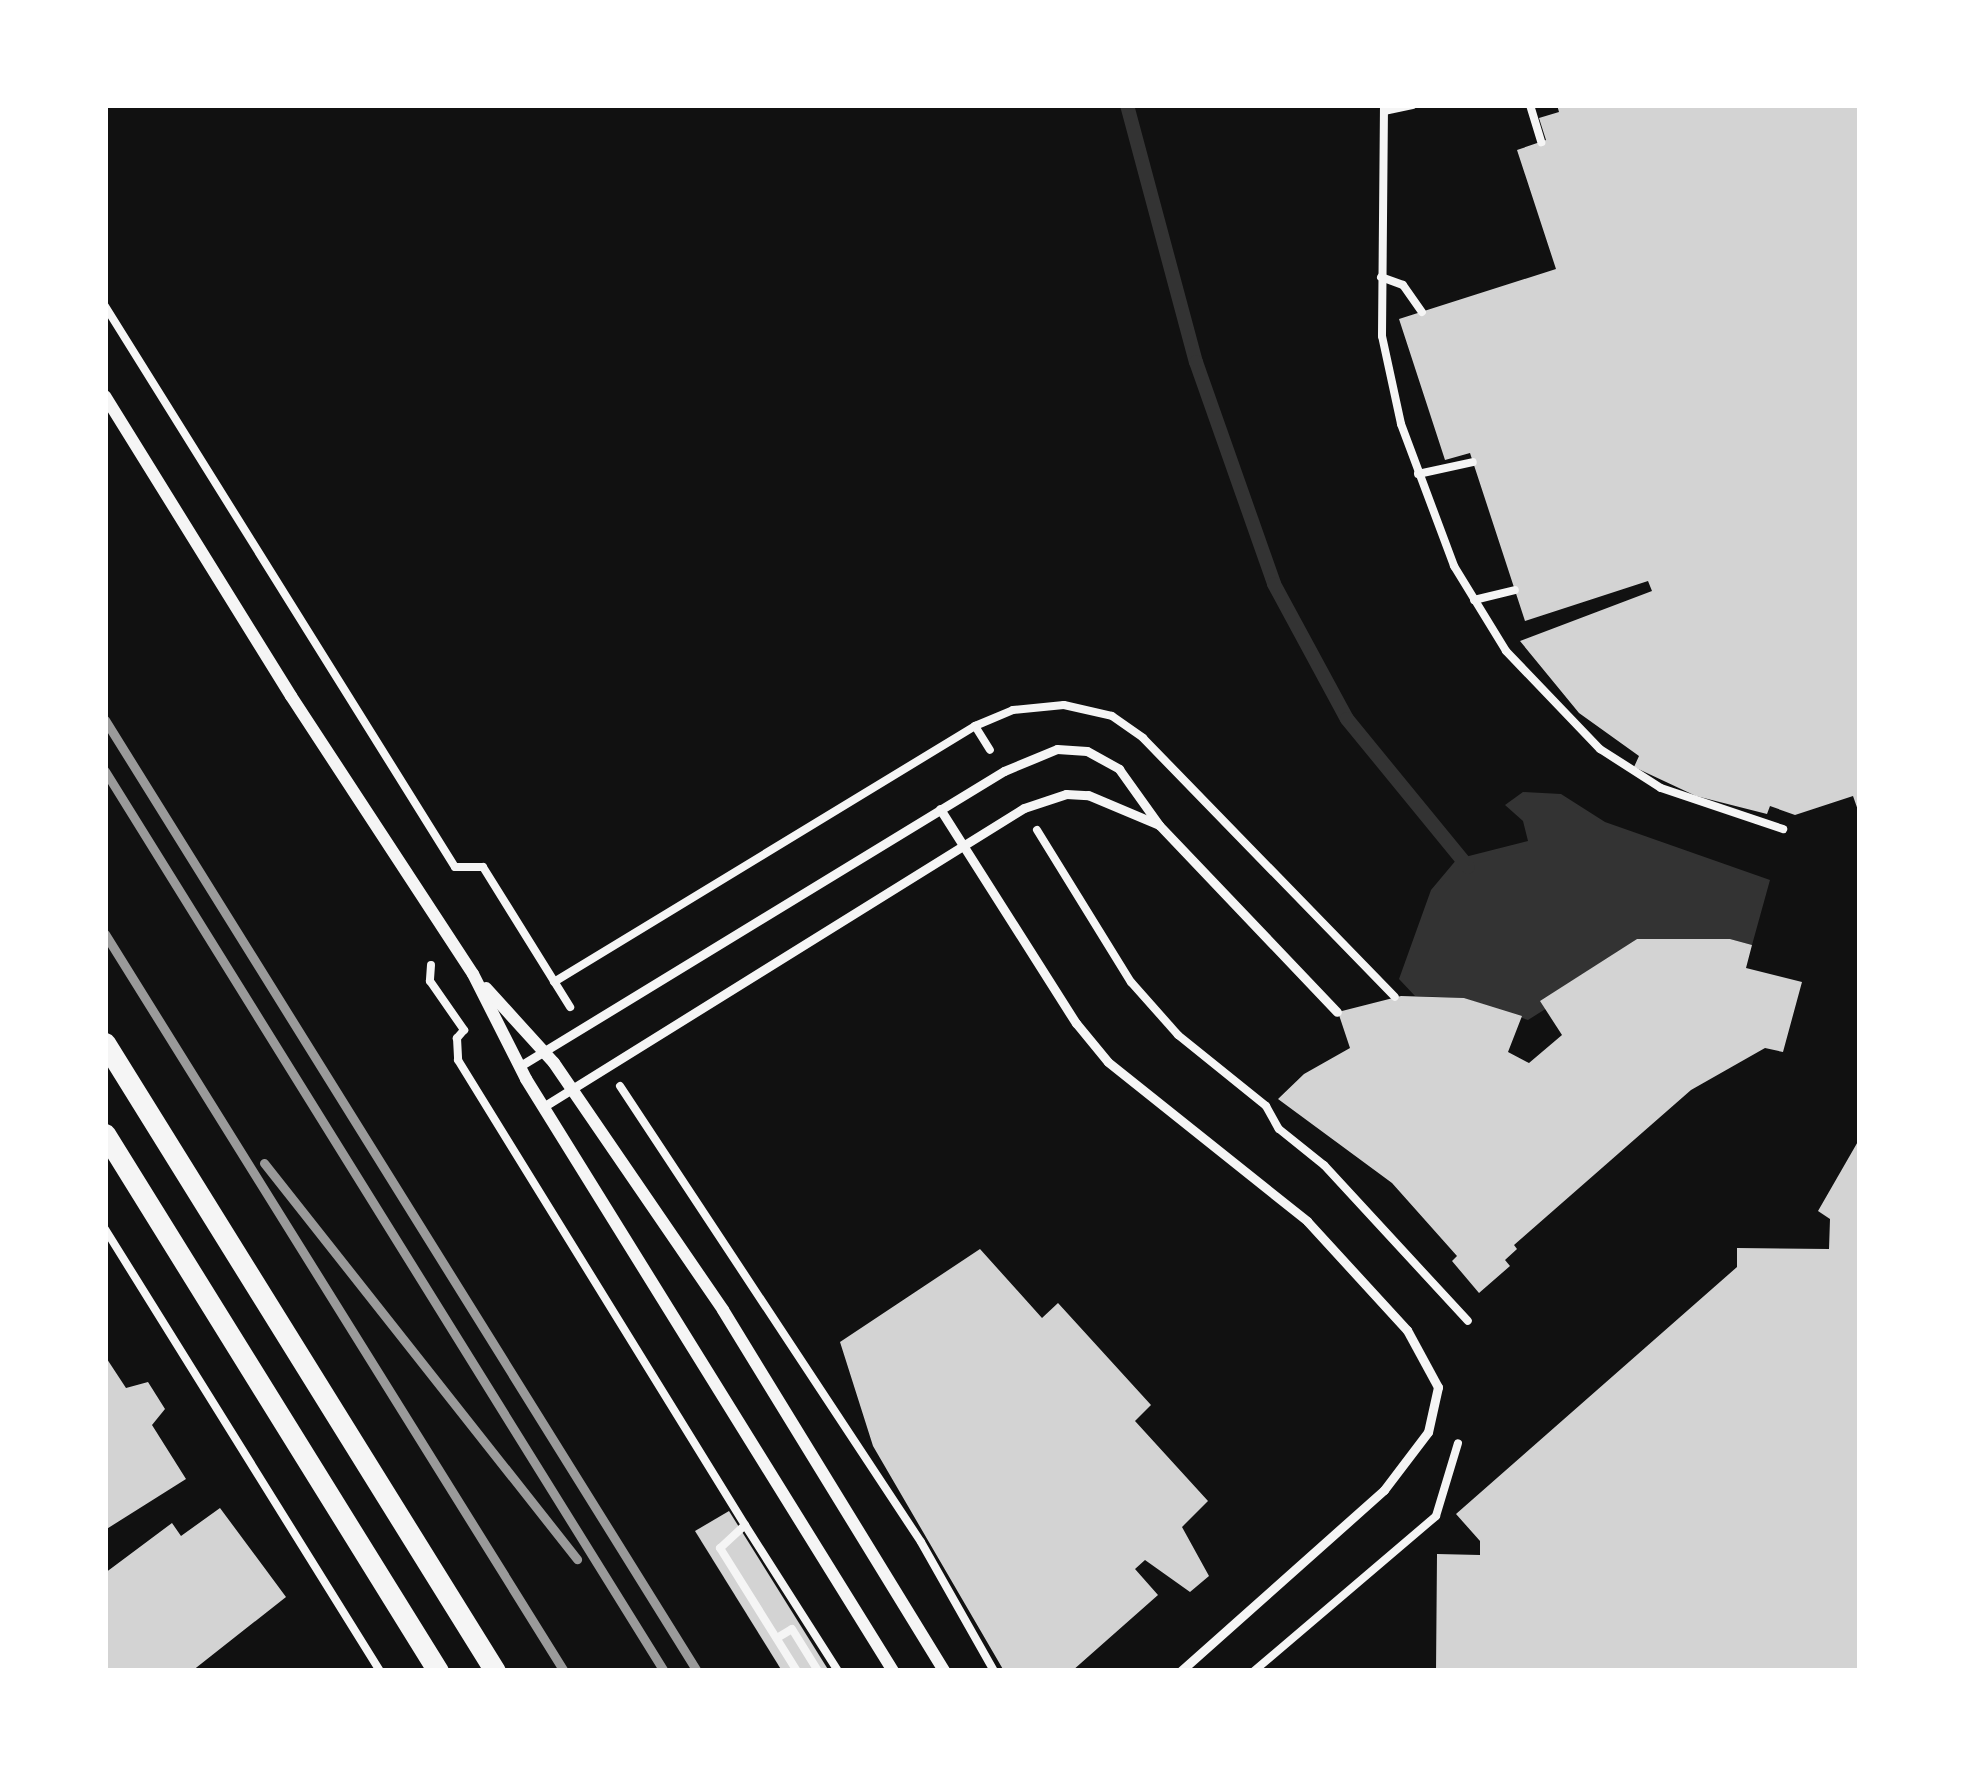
<!DOCTYPE html>
<html>
<head>
<meta charset="utf-8">
<style>
	body { margin:0 }
	#map { position:relative; width:1965px; height:1776px; overflow:hidden; background:#111; font-family:Helvetica,sans-serif }
	div>[style] { position:absolute }
	[style*='--x'] { left:calc(var(--x)*1px); top:calc(var(--y)*1px); width:calc(var(--w)*1px); rotate:calc(var(--a)*1deg) }
	.water>* { inset:0; background:#333 }
	.stream>* { height:14px; margin:-7px; padding:0 7px; transform-origin:7px; border-radius:7px; background:#333 }
	.building>* { inset:0; background:#d3d3d3 }
	.path>* { height:8px; margin:-4px; padding:0 4px; transform-origin:4px; border-radius:4px; background:#f5f5f5 }
	.service>* { height:9px; margin:-4.5px; padding:0 4.5px; transform-origin:4.5px; border-radius:4.5px; background:#f5f5f5 }
	.minor>* { height:12px; margin:-6px; padding:0 6px; transform-origin:6px; border-radius:6px; background:#f5f5f5 }
	.tertiary>* { height:21px; margin:-10.5px; padding:0 10.5px; transform-origin:10.5px; border-radius:10.5px; background:#f5f5f5 }
	.rail>* { height:9px; margin:-4.5px; padding:0 4.5px; transform-origin:4.5px; border-radius:4.5px; background:#9a9a9a }
	span { translate:-50% -50%; white-space:nowrap; text-align:center; line-height:1.15; -webkit-text-stroke:9px #fff; paint-order:stroke }
	.frame { position:absolute; inset:0; border:108px solid #fff; pointer-events:none }
</style>
</head>
<body>
<div id="map">
	<div class="water">
		<i style="clip-path:polygon(1523px 792px,1561px 794px,1605px 822px,1770px 880px,1752px 945px,1730px 939px,1637px 939px,1541px 1001px,1547px 1008px,1528px 1020px,1464px 998px,1415px 996px,1399px 979px,1431px 890px,1457px 859px,1528px 841px,1523px 821px,1505px 805px)"></i>
	</div>
	<div class="stream">
		<i style="--x:1127;--y:105;--w:266;--a:75"></i>
		<i style="--x:1196;--y:362;--w:235;--a:70.6"></i>
		<i style="--x:1274;--y:584;--w:153;--a:61.6"></i>
		<i style="--x:1347;--y:719;--w:191;--a:50.7"></i>
	</div>
	<div class="building">
		<i style="clip-path:polygon(1557px 105px,1860px 105px,1860px 816px,1853px 796px,1795px 815px,1770px 806px,1767px 814px,1696px 796px,1634px 767px,1639px 756px,1579px 713px,1520px 641px,1652px 591px,1648px 581px,1525px 621px,1470px 453px,1445px 460px,1399px 319px,1556px 269px,1517px 150px,1546px 140px,1539px 118px,1559px 112px)"></i>
		<i style="clip-path:polygon(1637px 939px,1730px 939px,1752px 945px,1746px 968px,1802px 982px,1783px 1052px,1765px 1048px,1691px 1090px,1514px 1245px,1517px 1249px,1505px 1260px,1510px 1266px,1479px 1293px,1452px 1261px,1457px 1256px,1392px 1183px,1278px 1099px,1304px 1074px,1350px 1048px,1338px 1012px,1401px 996px,1464px 998px,1522px 1016px,1508px 1052px,1529px 1063px,1562px 1035px,1540px 1001px)"></i>
		<i style="clip-path:polygon(1860px 1138px,1860px 1671px,1436px 1671px,1437px 1554px,1480px 1555px,1480px 1541px,1456px 1514px,1737px 1267px,1737px 1248px,1829px 1249px,1830px 1219px,1818px 1211px)"></i>
		<i style="clip-path:polygon(980px 1249px,1042px 1318px,1058px 1303px,1151px 1405px,1135px 1421px,1208px 1501px,1182px 1527px,1209px 1576px,1190px 1592px,1145px 1560px,1135px 1569px,1158px 1595px,1072px 1671px,1004px 1671px,873px 1446px,840px 1342px)"></i>
		<i style="clip-path:polygon(105px 1356px,126px 1388px,148px 1382px,165px 1409px,152px 1425px,186px 1479px,105px 1530px)"></i>
		<i style="clip-path:polygon(220px 1508px,286px 1597px,192px 1671px,105px 1671px,105px 1573px,172px 1523px,181px 1536px)"></i>
		<i style="clip-path:polygon(729px 1511px,829px 1671px,782px 1671px,695px 1531px)"></i>
	</div>
	<div class="path">
		<i style="--x:1384;--y:105;--w:231;--a:90.5"></i>
		<i style="--x:1382;--y:336;--w:90;--a:77.8"></i>
		<i style="--x:1401;--y:424;--w:152;--a:69.5"></i>
		<i style="--x:1454;--y:566;--w:100;--a:58.5"></i>
		<i style="--x:1506;--y:651;--w:136;--a:46.2"></i>
		<i style="--x:1600;--y:749;--w:72;--a:32.6"></i>
		<i style="--x:1661;--y:788;--w:129;--a:18.6"></i>
		<i style="--x:1530;--y:105;--w:39;--a:73"></i>
		<i style="--x:1384;--y:111;--w:29;--a:-12"></i>
		<i style="--x:1381;--y:277;--w:23;--a:20"></i>
		<i style="--x:1403;--y:285;--w:33;--a:55"></i>
		<i style="--x:105;--y:306;--w:661;--a:58.04"></i>
		<i style="--x:455;--y:867;--w:28;--a:0"></i>
		<i style="--x:483;--y:867;--w:165;--a:58.1"></i>
		<i style="--x:1418;--y:474;--w:56;--a:-12.3"></i>
		<i style="--x:1474;--y:600;--w:42;--a:-13.7"></i>
		<i style="--x:975;--y:726;--w:28;--a:58"></i>
		<i style="--x:1037;--y:830;--w:179;--a:58.3"></i>
		<i style="--x:1131;--y:982;--w:71;--a:48.4"></i>
		<i style="--x:1178;--y:1035;--w:113;--a:38.9"></i>
		<i style="--x:1266;--y:1106;--w:26;--a:61"></i>
		<i style="--x:1279;--y:1129;--w:58;--a:38.7"></i>
		<i style="--x:1324;--y:1165;--w:212;--a:47.3"></i>
		<i style="--x:431;--y:965;--w:16;--a:94"></i>
		<i style="--x:430;--y:981;--w:60;--a:55.2"></i>
		<i style="--x:464;--y:1030;--w:11;--a:131"></i>
		<i style="--x:457;--y:1038;--w:22;--a:87"></i>
		<i style="--x:458;--y:1060;--w:546;--a:58.32"></i>
		<i style="--x:745;--y:1525;--w:34;--a:137"></i>
		<i style="--x:720;--y:1548;--w:145;--a:58"></i>
		<i style="--x:554;--y:982;--w:493;--a:-31.3"></i>
		<i style="--x:975;--y:726;--w:41;--a:-22.8"></i>
		<i style="--x:1013;--y:710;--w:51;--a:-5.6"></i>
		<i style="--x:1064;--y:705;--w:49;--a:12.9"></i>
		<i style="--x:1112;--y:716;--w:38;--a:35"></i>
		<i style="--x:1143;--y:738;--w:361;--a:45.8"></i>
		<i style="--x:620;--y:1086;--w:546;--a:56.57"></i>
		<i style="--x:921;--y:1542;--w:148;--a:60.5"></i>
		<i style="--x:105;--y:1229;--w:521;--a:58.11"></i>
		<i style="--x:745;--y:1525;--w:173;--a:57.5"></i>
		<i style="--x:777;--y:1638;--w:17;--a:-31"></i>
		<i style="--x:792;--y:1629;--w:49;--a:58.2"></i>
		<i style="--x:1254;--y:1671;--w:239;--a:-40.4"></i>
		<i style="--x:1436;--y:1516;--w:76;--a:-73.2"></i>
	</div>
	<div class="service">
		<i style="--x:940;--y:809;--w:254;--a:57.6"></i>
		<i style="--x:1076;--y:1023;--w:50;--a:50.6"></i>
		<i style="--x:1108;--y:1062;--w:255;--a:38.6"></i>
		<i style="--x:1307;--y:1221;--w:148;--a:47.5"></i>
		<i style="--x:1407;--y:1330;--w:65;--a:61.5"></i>
		<i style="--x:1438;--y:1387;--w:46;--a:102.5"></i>
		<i style="--x:1428;--y:1432;--w:73;--a:127.2"></i>
		<i style="--x:1384;--y:1490;--w:272;--a:138.3"></i>
		<i style="--x:520;--y:1066;--w:567;--a:-31.36"></i>
		<i style="--x:1004;--y:771;--w:57;--a:-22.5"></i>
		<i style="--x:1057;--y:749;--w:30;--a:4"></i>
		<i style="--x:1087;--y:751;--w:37;--a:29"></i>
		<i style="--x:1119;--y:769;--w:69;--a:54.5"></i>
		<i style="--x:1159;--y:825;--w:258;--a:46.4"></i>
		<i style="--x:543;--y:1107;--w:566;--a:-31.87"></i>
		<i style="--x:1024;--y:808;--w:44;--a:-18.4"></i>
		<i style="--x:1066;--y:794;--w:22;--a:3"></i>
		<i style="--x:1088;--y:795;--w:77;--a:22.9"></i>
	</div>
	<div class="minor">
		<i style="--x:105;--y:396;--w:353;--a:58.2"></i>
		<i style="--x:291;--y:696;--w:332;--a:56.8"></i>
		<i style="--x:473;--y:974;--w:118;--a:63.2"></i>
		<i style="--x:526;--y:1079;--w:697;--a:58.2"></i>
		<i style="--x:486;--y:988;--w:101;--a:47.8"></i>
		<i style="--x:554;--y:1063;--w:299;--a:55.6"></i>
		<i style="--x:723;--y:1310;--w:423;--a:58.5"></i>
	</div>
	<div class="tertiary">
		<i style="--x:105;--y:1043;--w:739;--a:58.16"></i>
		<i style="--x:105;--y:1134;--w:632;--a:58.2"></i>
	</div>
	<div class="rail">
		<i style="--x:105;--y:720;--w:1120;--a:58.1"></i>
		<i style="--x:105;--y:771;--w:1059;--a:58.16"></i>
		<i style="--x:105;--y:934;--w:868;--a:58.09"></i>
		<i style="--x:264;--y:1163;--w:505;--a:51.68"></i>
	</div>
	<div class="frame"></div>
</div>
</body>
</html>
